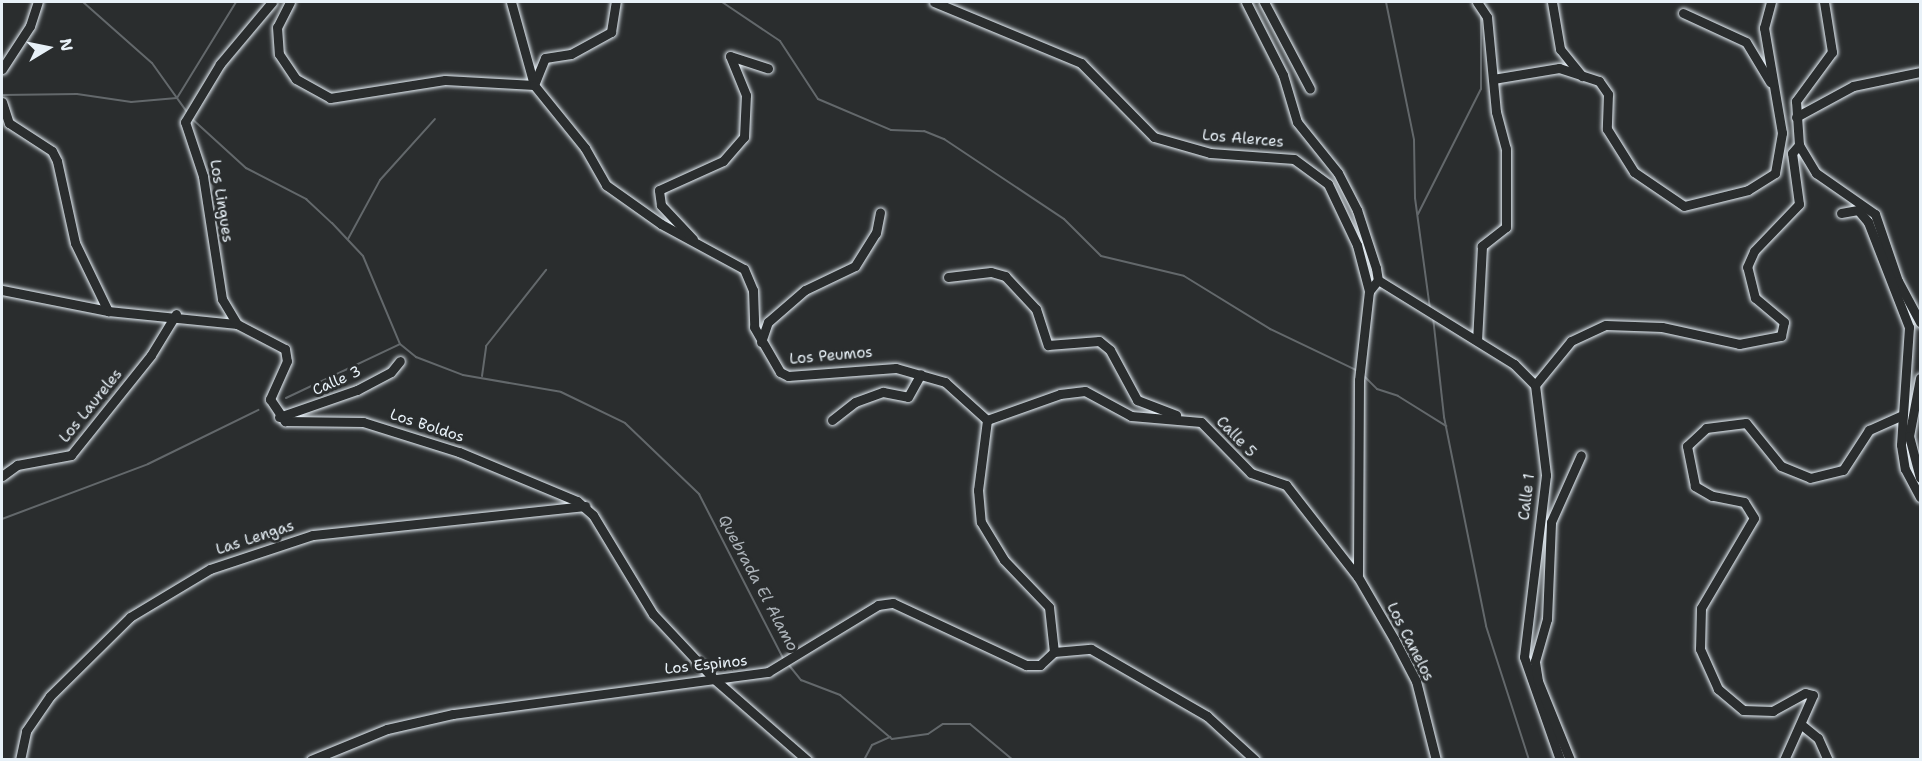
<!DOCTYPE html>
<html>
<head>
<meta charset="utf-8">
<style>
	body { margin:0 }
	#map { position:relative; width:1922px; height:761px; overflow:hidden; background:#2a2d2e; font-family:"Shantell Sans",sans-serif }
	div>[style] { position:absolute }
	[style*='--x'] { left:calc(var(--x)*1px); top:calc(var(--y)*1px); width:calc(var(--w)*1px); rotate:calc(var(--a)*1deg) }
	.stream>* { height:2px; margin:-1px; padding:0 1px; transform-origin:1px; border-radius:1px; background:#63686b }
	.roads { filter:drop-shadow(0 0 2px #e8f1f8) drop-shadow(0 0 2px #e8f1f8) }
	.minor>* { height:9px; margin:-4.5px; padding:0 4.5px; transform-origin:4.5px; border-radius:4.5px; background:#2a2d2e }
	span { translate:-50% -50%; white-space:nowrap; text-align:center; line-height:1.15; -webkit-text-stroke:6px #2a2d2e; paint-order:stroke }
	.street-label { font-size:15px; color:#e8f1f8 }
	.water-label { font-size:16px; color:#acb3b9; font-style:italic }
	.frame { position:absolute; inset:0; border:3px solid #e8f1f8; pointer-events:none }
	.north { position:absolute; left:18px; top:18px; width:60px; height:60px; -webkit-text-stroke:4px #2a2d2e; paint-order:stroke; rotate:80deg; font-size:16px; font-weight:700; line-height:24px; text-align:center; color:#e8f1f8 }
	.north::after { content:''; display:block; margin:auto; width:21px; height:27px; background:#e8f1f8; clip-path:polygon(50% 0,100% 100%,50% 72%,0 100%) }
</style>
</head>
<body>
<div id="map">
	<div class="stream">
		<i style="--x:83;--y:2;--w:92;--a:41.5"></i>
		<i style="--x:152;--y:63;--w:60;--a:54.5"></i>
		<i style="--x:722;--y:2;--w:70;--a:33.9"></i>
		<i style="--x:780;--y:41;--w:69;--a:56.8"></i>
		<i style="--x:818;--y:99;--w:79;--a:23"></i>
		<i style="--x:891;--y:130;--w:33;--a:2"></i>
		<i style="--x:924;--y:131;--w:22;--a:22"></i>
		<i style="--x:944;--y:139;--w:144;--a:33.7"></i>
		<i style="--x:1064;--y:219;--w:52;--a:45"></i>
		<i style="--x:1101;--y:256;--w:85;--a:13.5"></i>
		<i style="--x:1184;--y:276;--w:101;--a:31.6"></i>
		<i style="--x:1270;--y:329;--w:95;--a:25.5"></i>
		<i style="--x:1386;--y:2;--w:141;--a:78.5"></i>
		<i style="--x:1414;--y:140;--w:58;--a:89"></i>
		<i style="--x:1415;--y:198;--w:112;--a:82.3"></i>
		<i style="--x:2;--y:95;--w:75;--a:-0.8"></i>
		<i style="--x:77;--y:94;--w:55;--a:8.4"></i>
		<i style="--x:131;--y:102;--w:46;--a:-5"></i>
		<i style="--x:177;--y:98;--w:113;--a:-58.4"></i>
		<i style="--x:190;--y:117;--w:76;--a:42.3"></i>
		<i style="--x:246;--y:168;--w:68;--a:27.3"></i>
		<i style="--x:306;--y:199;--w:35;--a:43"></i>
		<i style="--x:332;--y:223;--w:45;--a:46.8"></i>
		<i style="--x:363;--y:256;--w:95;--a:67.2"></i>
		<i style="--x:400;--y:344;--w:21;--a:39"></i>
		<i style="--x:416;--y:357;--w:50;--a:21"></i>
		<i style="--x:463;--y:375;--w:99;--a:9.8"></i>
		<i style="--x:561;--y:392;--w:71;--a:25.8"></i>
		<i style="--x:625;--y:423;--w:103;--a:43.8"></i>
		<i style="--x:699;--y:494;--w:186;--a:62.9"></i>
		<i style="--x:1418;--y:214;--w:140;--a:-63.3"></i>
		<i style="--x:1481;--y:89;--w:76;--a:-90"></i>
		<i style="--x:348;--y:239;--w:67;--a:-61.5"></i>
		<i style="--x:380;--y:180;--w:82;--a:-48"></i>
		<i style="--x:1433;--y:317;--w:101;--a:83.7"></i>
		<i style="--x:1444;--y:417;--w:213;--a:78.6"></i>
		<i style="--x:1486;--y:626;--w:141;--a:72.2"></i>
		<i style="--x:1363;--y:375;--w:20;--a:45"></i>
		<i style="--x:1377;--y:389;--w:22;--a:18"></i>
		<i style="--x:1398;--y:396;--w:57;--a:32"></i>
		<i style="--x:482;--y:376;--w:30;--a:-82"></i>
		<i style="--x:486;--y:346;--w:97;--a:-51.7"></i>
		<i style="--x:286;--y:398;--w:126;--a:-25.3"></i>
		<i style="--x:2;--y:519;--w:156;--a:-20.6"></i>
		<i style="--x:148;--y:464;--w:123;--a:-26.1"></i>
		<i style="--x:788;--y:664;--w:21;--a:51"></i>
		<i style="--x:801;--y:680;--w:42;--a:21"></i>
		<i style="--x:840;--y:695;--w:68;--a:40.2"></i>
		<i style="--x:892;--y:739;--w:36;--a:-8"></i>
		<i style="--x:928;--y:734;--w:18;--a:-34"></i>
		<i style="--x:943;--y:724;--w:27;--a:0"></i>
		<i style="--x:970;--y:724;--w:56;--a:39.9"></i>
		<i style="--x:864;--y:760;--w:17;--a:-62"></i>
		<i style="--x:872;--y:745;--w:20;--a:-24"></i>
	</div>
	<div class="roads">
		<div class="minor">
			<i style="--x:290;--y:2;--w:28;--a:117"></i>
			<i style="--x:277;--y:27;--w:27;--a:86"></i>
			<i style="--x:279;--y:54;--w:30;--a:56"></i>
			<i style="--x:296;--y:79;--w:39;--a:29"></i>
			<i style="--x:330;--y:98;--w:116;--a:-8.9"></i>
			<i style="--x:445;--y:80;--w:89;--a:3.2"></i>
			<i style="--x:534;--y:85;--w:29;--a:-68"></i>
			<i style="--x:545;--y:58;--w:26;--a:-9"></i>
			<i style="--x:571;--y:54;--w:46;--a:-28.8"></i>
			<i style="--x:611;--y:32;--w:30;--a:-81"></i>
			<i style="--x:511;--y:2;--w:86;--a:74.5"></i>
			<i style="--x:534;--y:85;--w:81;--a:51"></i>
			<i style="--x:585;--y:148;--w:43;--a:60.4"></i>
			<i style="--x:606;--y:185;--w:67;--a:35.3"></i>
			<i style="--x:661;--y:224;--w:94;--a:28.5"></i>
			<i style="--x:744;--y:269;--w:23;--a:67"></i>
			<i style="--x:753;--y:290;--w:37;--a:88"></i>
			<i style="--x:754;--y:327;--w:52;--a:60"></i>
			<i style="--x:780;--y:372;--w:9;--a:27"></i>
			<i style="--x:788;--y:376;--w:108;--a:-4.2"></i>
			<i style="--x:896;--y:368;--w:51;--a:15.9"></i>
			<i style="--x:945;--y:382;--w:57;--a:42.1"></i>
			<i style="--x:934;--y:2;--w:159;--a:22.5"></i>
			<i style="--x:1081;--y:63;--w:104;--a:45.4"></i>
			<i style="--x:1154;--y:137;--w:58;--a:15.9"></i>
			<i style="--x:1210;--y:153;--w:84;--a:4.1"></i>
			<i style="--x:1294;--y:159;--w:42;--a:36.3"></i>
			<i style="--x:1328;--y:184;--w:68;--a:64.6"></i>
			<i style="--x:1357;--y:245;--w:48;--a:75.4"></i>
			<i style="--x:1369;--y:291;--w:90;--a:96.4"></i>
			<i style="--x:1359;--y:380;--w:197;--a:90.3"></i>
			<i style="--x:1246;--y:2;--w:82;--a:63.1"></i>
			<i style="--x:1283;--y:75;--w:49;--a:73.4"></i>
			<i style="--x:1297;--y:122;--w:65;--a:51.2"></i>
			<i style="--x:1338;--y:173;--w:42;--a:62.8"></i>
			<i style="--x:1357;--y:210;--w:61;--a:71.9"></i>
			<i style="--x:1376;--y:268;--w:12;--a:81"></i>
			<i style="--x:1378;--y:280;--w:14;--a:129"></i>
			<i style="--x:1264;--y:2;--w:98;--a:62.1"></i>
			<i style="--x:1477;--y:2;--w:18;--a:56"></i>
			<i style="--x:1487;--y:17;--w:95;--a:84.6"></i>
			<i style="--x:1496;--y:112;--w:38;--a:75"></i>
			<i style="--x:1506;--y:149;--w:78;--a:90"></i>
			<i style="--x:1506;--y:227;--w:31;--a:142"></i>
			<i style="--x:1482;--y:246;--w:94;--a:93"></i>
			<i style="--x:1552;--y:2;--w:48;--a:80.3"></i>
			<i style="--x:1560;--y:49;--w:35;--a:51"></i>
			<i style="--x:1824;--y:2;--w:51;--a:80.9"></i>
			<i style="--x:1832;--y:52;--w:61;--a:126.3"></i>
			<i style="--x:1796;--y:101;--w:44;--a:86.1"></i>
			<i style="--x:1799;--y:145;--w:33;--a:59"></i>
			<i style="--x:1816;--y:173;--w:72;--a:34.8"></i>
			<i style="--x:1875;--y:214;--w:71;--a:71.1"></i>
			<i style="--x:1898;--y:281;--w:47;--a:61.8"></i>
			<i style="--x:1683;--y:13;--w:69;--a:24.7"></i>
			<i style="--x:1746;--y:42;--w:47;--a:59"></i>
			<i style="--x:2;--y:69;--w:51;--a:-56.9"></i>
			<i style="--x:30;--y:26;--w:25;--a:-72"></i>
			<i style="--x:1493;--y:79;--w:67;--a:-9.5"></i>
			<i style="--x:1559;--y:68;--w:42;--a:18"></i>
			<i style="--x:1599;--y:81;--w:16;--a:55"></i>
			<i style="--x:1608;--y:94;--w:35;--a:92"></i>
			<i style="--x:1607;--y:129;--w:51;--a:57.9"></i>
			<i style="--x:1634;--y:172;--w:60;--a:34.2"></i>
			<i style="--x:1684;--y:206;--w:66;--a:-14"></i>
			<i style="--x:1748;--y:190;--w:32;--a:-32"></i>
			<i style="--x:1775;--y:173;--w:41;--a:-80.1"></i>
			<i style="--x:1782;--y:133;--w:107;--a:-99.7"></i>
			<i style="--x:1764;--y:28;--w:27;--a:-75"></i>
			<i style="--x:2;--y:102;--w:22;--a:72"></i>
			<i style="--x:9;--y:123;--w:51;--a:33.1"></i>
			<i style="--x:52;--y:151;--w:11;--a:63"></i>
			<i style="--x:57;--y:161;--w:84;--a:77.6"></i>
			<i style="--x:75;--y:243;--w:76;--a:64.1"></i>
			<i style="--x:1796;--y:117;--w:65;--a:-28.5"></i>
			<i style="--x:1853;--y:86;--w:68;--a:-11.8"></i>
			<i style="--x:1841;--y:213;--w:17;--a:-10"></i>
			<i style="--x:1858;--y:210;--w:16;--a:50"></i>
			<i style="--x:1868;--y:222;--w:113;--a:68.7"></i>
			<i style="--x:1909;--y:327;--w:118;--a:93.9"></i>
			<i style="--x:1901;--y:445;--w:24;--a:81"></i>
			<i style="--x:1905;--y:469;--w:32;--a:62"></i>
			<i style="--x:693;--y:239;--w:47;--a:-133.3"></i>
			<i style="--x:661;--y:205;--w:15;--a:-98"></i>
			<i style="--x:659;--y:190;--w:70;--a:-24.4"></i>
			<i style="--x:723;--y:161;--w:32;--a:-49"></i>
			<i style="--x:744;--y:137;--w:42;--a:-87.3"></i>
			<i style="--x:746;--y:95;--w:42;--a:-112.3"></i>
			<i style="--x:730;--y:56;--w:40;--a:18"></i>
			<i style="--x:948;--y:277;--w:43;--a:-6.6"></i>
			<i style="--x:991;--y:272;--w:15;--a:16"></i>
			<i style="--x:1005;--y:276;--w:45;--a:46.8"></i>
			<i style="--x:1036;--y:309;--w:38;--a:72"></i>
			<i style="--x:1048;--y:345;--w:51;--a:-4.5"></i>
			<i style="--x:1099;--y:341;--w:14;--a:39"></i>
			<i style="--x:1110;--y:350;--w:57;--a:61.6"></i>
			<i style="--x:1137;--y:400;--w:42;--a:21"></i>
			<i style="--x:1378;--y:280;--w:160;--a:31.7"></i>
			<i style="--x:1514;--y:364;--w:30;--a:45"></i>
			<i style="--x:1535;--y:385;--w:91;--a:83"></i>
			<i style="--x:1546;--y:475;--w:183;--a:96.9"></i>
			<i style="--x:1524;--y:657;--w:109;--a:70.7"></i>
			<i style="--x:2;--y:290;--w:108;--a:11.2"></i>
			<i style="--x:108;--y:311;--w:130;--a:5.8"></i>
			<i style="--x:237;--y:324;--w:54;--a:27.5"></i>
			<i style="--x:285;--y:349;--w:12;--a:81"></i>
			<i style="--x:287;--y:361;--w:42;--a:114.1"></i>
			<i style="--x:270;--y:399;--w:27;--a:56"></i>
			<i style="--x:285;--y:421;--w:78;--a:0.7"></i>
			<i style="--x:363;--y:422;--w:101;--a:17.4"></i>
			<i style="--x:459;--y:452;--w:128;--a:22.6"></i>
			<i style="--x:577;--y:501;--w:21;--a:41"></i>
			<i style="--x:593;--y:515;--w:116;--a:58.8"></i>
			<i style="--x:653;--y:614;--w:88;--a:46.8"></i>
			<i style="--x:713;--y:678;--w:125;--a:41.1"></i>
			<i style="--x:237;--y:324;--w:29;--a:-121"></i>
			<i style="--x:222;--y:299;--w:124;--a:-98.8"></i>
			<i style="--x:203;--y:176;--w:57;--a:-108.4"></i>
			<i style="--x:185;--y:122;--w:68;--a:-58.9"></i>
			<i style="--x:220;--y:64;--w:81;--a:-50"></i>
			<i style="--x:761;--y:342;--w:21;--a:-71"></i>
			<i style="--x:768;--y:322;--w:49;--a:-40.9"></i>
			<i style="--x:805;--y:290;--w:55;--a:-25.6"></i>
			<i style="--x:855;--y:266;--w:39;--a:-58"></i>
			<i style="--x:876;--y:233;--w:21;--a:-79"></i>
			<i style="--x:1920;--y:378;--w:59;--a:100.7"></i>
			<i style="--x:1909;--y:436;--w:43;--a:75.3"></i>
			<i style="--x:1535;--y:385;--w:57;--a:-50.7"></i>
			<i style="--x:1571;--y:341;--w:38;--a:-25"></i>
			<i style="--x:1606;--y:325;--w:56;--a:2"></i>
			<i style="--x:1662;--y:327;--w:79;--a:12.4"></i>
			<i style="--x:1739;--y:344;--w:43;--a:-10.8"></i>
			<i style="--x:1781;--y:336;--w:14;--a:-78"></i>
			<i style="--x:1784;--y:322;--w:38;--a:-140"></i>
			<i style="--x:1755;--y:298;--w:32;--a:-104"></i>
			<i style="--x:1747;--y:267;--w:17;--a:-66"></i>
			<i style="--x:1754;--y:251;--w:65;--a:-46.2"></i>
			<i style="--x:1799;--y:204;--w:51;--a:-97.8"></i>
			<i style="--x:1792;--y:153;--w:11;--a:-49"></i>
			<i style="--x:279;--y:417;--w:83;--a:-19.1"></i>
			<i style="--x:357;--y:390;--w:38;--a:-28"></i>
			<i style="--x:391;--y:372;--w:14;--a:-51"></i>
			<i style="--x:832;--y:420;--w:29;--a:-38"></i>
			<i style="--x:855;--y:402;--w:30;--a:-20"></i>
			<i style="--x:883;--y:392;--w:25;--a:11"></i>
			<i style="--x:908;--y:397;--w:26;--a:-61"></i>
			<i style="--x:987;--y:420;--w:77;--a:-19.6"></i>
			<i style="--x:1060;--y:394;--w:25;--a:-7"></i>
			<i style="--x:1085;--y:391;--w:52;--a:28.5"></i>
			<i style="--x:1131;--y:416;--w:70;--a:4.9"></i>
			<i style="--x:1201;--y:422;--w:71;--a:45.6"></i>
			<i style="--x:1251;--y:473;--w:37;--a:19"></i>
			<i style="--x:1286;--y:485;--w:117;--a:52"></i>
			<i style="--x:1358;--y:577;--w:72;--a:59.9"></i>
			<i style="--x:1394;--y:639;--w:47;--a:62.4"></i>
			<i style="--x:1416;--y:681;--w:81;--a:75.8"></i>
			<i style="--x:987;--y:420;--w:71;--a:97.3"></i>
			<i style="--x:978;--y:490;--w:32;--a:85"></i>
			<i style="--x:981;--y:522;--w:44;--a:58.8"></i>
			<i style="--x:1004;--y:560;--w:65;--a:46.2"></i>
			<i style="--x:1049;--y:607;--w:45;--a:83.7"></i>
			<i style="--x:2;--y:476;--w:19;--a:-36"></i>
			<i style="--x:17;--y:465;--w:55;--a:-10.5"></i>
			<i style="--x:71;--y:455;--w:128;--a:-51.3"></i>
			<i style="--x:151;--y:355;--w:48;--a:-58.6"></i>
			<i style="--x:1803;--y:726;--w:19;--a:39"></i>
			<i style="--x:1818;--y:738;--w:24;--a:66"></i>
			<i style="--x:20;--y:760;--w:30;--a:-78"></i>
			<i style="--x:26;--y:731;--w:42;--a:-55.6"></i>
			<i style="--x:50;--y:696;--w:112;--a:-44.6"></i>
			<i style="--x:130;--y:617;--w:93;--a:-31"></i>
			<i style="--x:210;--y:569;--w:108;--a:-18.3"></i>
			<i style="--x:313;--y:535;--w:274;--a:-6.1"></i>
			<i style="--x:311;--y:760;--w:82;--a:-22.2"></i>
			<i style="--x:387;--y:729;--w:68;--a:-12.8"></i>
			<i style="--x:453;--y:714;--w:318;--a:-7.6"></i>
			<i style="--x:768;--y:672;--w:129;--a:-31.3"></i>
			<i style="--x:878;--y:605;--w:15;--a:-8"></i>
			<i style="--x:893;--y:603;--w:147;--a:25"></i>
			<i style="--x:1026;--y:665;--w:14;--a:0"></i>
			<i style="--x:1040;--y:665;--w:19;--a:-43"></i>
			<i style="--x:1054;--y:652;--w:37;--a:-5"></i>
			<i style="--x:1091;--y:649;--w:134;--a:30"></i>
			<i style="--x:1207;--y:716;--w:65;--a:42.5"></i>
			<i style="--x:1570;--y:760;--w:85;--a:-112.1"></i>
			<i style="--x:1538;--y:681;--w:20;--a:-99"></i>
			<i style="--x:1535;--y:661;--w:44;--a:-74.1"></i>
			<i style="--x:1547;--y:619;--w:97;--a:-87.6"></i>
			<i style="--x:1551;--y:522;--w:73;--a:-65.9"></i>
			<i style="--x:1784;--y:760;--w:71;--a:-66"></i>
			<i style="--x:1813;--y:695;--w:8;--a:-166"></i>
			<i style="--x:1805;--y:693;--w:37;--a:151"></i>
			<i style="--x:1773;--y:711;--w:30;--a:-178"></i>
			<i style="--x:1743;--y:710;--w:33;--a:-140"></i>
			<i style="--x:1718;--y:689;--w:44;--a:-114.2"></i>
			<i style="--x:1700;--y:649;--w:41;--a:-88.6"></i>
			<i style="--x:1701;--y:608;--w:104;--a:-59.5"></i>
			<i style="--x:1754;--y:518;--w:19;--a:-122"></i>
			<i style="--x:1744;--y:502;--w:33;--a:-169"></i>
			<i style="--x:1712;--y:496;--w:20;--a:-150"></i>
			<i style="--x:1695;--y:486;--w:41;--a:-101.3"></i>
			<i style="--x:1687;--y:446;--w:26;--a:-43"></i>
			<i style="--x:1706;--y:428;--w:40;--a:-7.1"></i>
			<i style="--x:1746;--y:423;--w:55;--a:50.9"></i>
			<i style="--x:1781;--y:466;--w:31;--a:22"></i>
			<i style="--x:1810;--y:478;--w:34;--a:-14"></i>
			<i style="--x:1843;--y:470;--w:48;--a:-57"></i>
			<i style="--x:1869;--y:430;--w:35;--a:-24"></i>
		</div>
	</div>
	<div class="street-label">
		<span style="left:1243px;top:139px;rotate:5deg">Los Alerces</span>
		<span style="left:221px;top:201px;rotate:81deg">Los Lingues</span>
		<span style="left:831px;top:356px;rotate:-5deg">Los Peumos</span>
		<span style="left:337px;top:381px;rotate:-24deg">Calle 3</span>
		<span style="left:91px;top:406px;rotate:-51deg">Los Laureles</span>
		<span style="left:427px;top:426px;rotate:18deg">Los Boldos</span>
		<span style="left:1236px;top:437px;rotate:46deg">Calle 5</span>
		<span style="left:1527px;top:497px;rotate:-83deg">Calle 1</span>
		<span style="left:255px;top:538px;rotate:-18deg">Las Lengas</span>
		<span style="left:1410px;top:642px;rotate:63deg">Los Canelos</span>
		<span style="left:706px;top:665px;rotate:-6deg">Los Espinos</span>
	</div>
	<div class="water-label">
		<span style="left:758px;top:583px;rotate:62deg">Quebrada El Alamo</span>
	</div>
	<div class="frame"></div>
	<div class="north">N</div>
</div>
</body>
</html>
